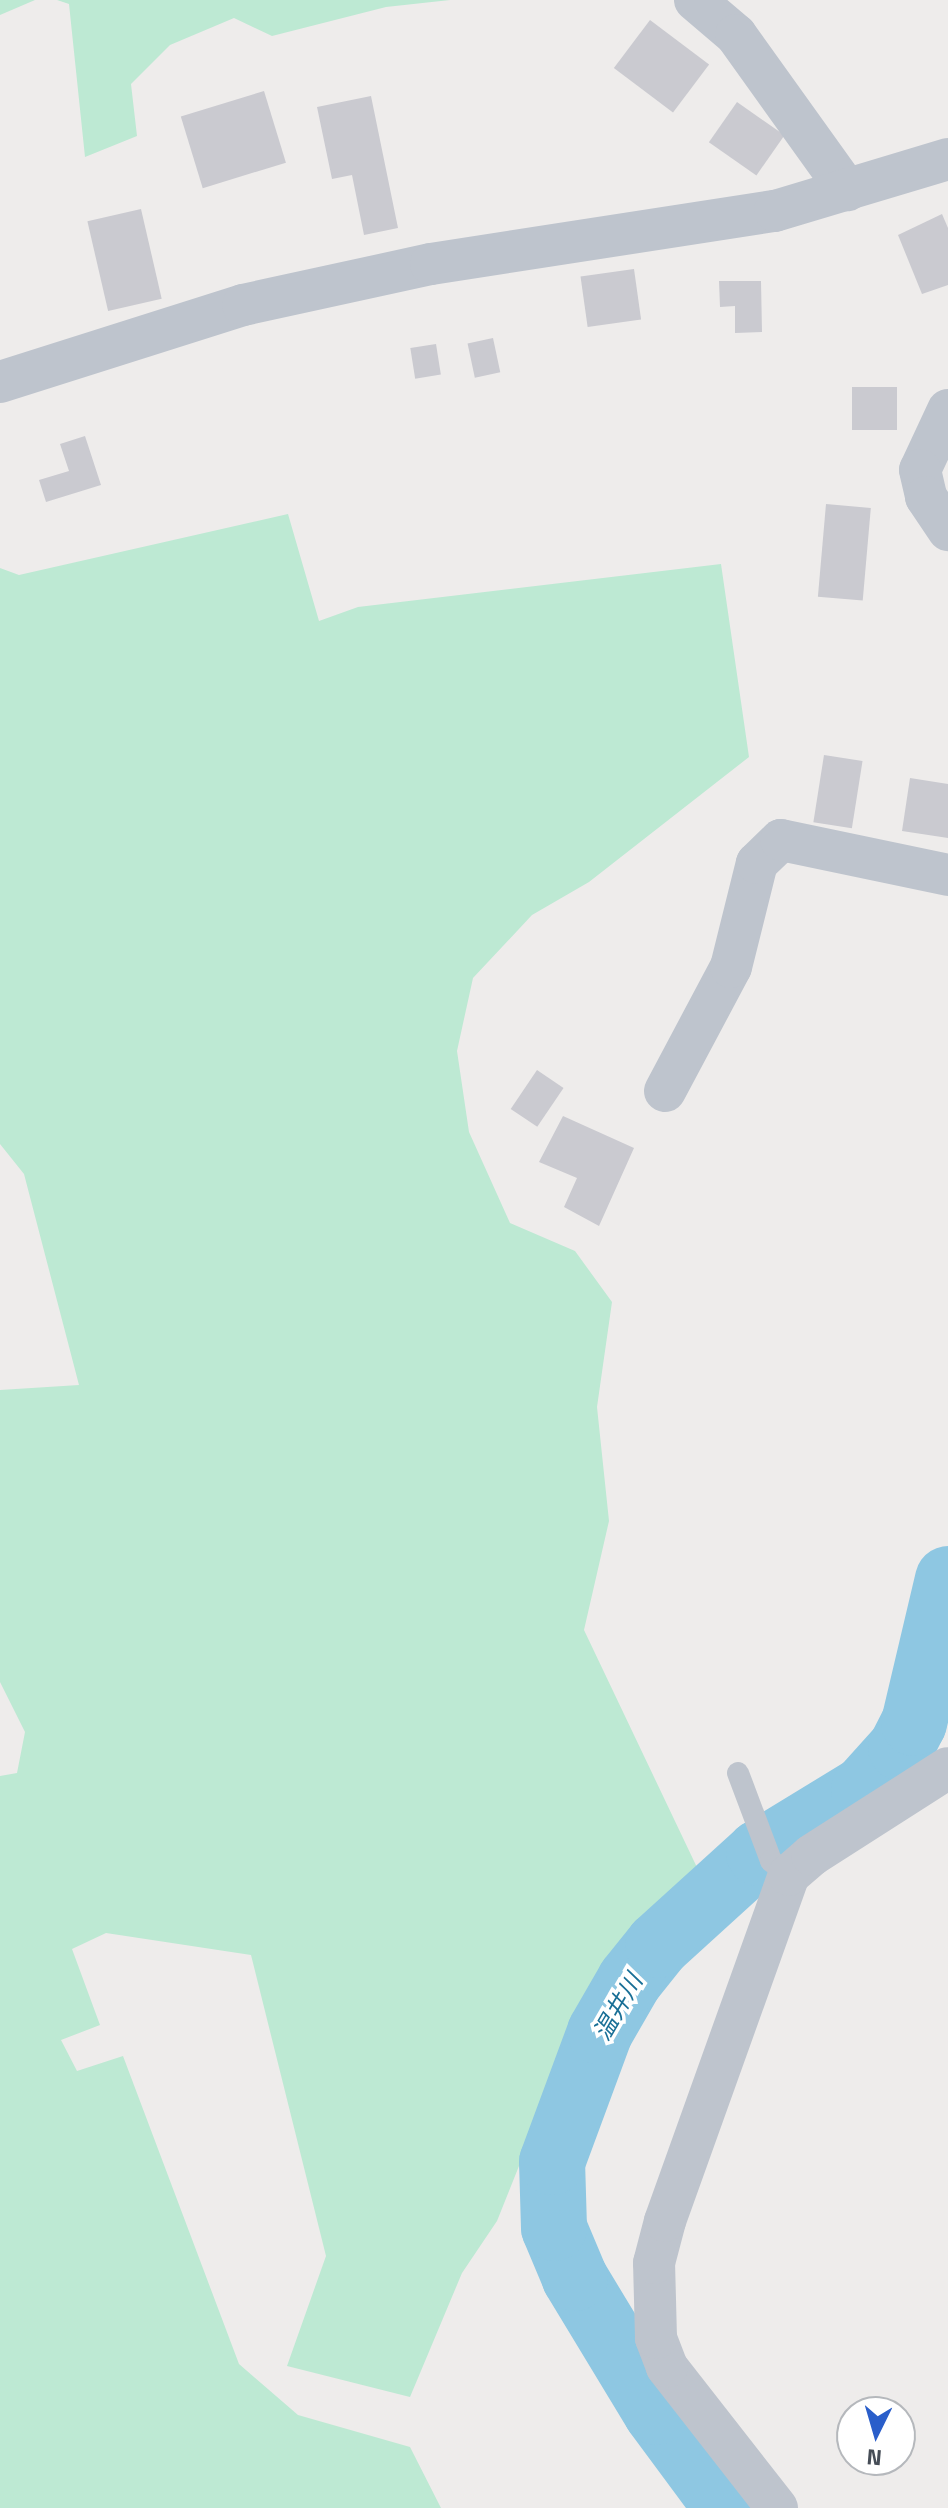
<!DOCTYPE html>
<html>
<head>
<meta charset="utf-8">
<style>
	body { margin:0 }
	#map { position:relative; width:948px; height:2508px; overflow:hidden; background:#eeeceb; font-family:"Titillium Web","Noto Sans JP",sans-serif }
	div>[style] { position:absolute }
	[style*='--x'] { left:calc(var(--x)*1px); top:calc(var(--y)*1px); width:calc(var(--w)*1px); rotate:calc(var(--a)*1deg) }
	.green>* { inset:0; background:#bde9d3 }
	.river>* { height:66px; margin:-33px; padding:0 33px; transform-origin:33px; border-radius:33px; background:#8ec7e2 }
	.building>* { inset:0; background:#cacad0; transform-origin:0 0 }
	.lane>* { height:22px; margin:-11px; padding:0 11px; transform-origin:11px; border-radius:11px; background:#bec4cd }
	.street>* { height:42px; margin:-21px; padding:0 21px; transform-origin:21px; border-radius:21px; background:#bec4cd }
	span { translate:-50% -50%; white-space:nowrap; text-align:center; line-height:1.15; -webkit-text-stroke:7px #fff; paint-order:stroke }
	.water-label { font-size:24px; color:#196f96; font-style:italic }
	.north { position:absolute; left:836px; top:2396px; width:80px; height:80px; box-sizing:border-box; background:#fff; border:2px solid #b5b8bc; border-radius:50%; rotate:185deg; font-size:22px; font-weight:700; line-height:32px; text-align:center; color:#464d57 }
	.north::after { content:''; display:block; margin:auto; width:28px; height:36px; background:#2a5eca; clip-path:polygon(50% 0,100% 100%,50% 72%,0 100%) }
</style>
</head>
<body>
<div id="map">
	<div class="green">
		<i style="clip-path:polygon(0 0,35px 0,0 15px)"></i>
		<i style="clip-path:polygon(57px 0,450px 0,386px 7px,272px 36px,234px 18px,170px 45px,131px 84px,137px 136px,85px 157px,69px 4px)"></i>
		<i style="clip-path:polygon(288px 514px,319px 621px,358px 607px,721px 564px,749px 757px,589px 882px,532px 915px,473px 978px,457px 1051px,469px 1132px,510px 1223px,575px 1251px,612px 1302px,597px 1407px,609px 1521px,584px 1630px,703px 1880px,645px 1924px,567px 2046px,497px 2221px,462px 2273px,410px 2397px,287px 2366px,326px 2256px,251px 1955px,106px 1933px,72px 1949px,100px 2025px,61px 2040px,77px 2071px,123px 2056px,239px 2364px,298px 2415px,410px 2447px,441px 2508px,0 2508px,0 1776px,17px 1773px,25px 1732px,0 1682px,0 1390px,79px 1385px,24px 1174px,0 1144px,0 568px,19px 575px)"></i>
	</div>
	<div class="river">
		<i style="--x:727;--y:2508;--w:119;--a:-126.5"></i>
		<i style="--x:656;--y:2412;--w:157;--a:-121.2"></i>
		<i style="--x:575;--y:2278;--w:54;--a:-112.8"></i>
		<i style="--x:554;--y:2228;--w:66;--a:-91.7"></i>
		<i style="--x:552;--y:2162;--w:139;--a:-69.7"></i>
		<i style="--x:600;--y:2032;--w:60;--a:-60"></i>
		<i style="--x:630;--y:1980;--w:45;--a:-51.3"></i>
		<i style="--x:658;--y:1945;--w:137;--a:-42.3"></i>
		<i style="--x:759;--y:1853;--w:123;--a:-31.4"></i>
		<i style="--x:864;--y:1789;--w:55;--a:-47.9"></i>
		<i style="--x:901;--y:1748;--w:28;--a:-63"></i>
		<i style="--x:914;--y:1723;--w:148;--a:-76.7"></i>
	</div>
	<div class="building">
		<i style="left:650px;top:20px;width:74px;height:60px;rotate:37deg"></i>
		<i style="left:264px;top:91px;width:75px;height:87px;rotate:73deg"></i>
		<i style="clip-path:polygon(371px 96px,398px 228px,364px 235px,352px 175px,332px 179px,317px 107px)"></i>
		<i style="left:737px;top:102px;width:58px;height:49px;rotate:35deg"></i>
		<i style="left:141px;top:209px;width:92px;height:55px;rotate:77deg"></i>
		<i style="clip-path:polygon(942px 214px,948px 228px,948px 285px,922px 294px,898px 235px)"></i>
		<i style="left:634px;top:269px;width:51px;height:54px;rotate:82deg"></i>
		<i style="clip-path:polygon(719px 281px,761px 281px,762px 332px,735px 333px,735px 306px,720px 307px)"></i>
		<i style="left:493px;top:338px;width:35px;height:26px;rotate:78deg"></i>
		<i style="left:436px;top:344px;width:31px;height:26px;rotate:81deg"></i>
		<i style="left:852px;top:387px;width:45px;height:43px"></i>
		<i style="clip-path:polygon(85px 436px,101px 485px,46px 502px,39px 480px,69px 471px,60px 444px)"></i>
		<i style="left:826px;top:504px;width:45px;height:93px;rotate:5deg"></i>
		<i style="left:824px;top:755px;width:39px;height:68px;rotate:9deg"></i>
		<i style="clip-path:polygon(910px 778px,948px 784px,948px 838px,902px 831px)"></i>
		<i style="left:537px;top:1070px;width:32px;height:47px;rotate:34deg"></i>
		<i style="clip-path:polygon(563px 1116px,634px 1148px,599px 1226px,564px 1207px,577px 1178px,539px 1162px)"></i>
	</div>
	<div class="lane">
		<i style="--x:738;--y:1773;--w:94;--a:69.4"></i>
		<i style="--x:771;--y:1861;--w:23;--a:38"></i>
	</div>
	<div class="street">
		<i style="--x:695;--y:0;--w:54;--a:40.5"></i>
		<i style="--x:736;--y:35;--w:191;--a:54.4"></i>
		<i style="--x:0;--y:382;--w:255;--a:-17.6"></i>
		<i style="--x:243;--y:305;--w:192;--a:-12.3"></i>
		<i style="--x:431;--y:264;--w:348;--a:-8.8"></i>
		<i style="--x:775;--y:211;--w:181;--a:-16.7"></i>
		<i style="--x:948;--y:410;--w:66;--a:115"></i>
		<i style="--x:920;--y:470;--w:28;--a:77"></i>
		<i style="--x:926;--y:497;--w:40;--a:56"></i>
		<i style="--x:665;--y:1091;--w:140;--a:-62"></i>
		<i style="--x:731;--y:967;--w:107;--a:-76"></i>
		<i style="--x:757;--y:863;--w:33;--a:-44"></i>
		<i style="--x:781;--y:840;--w:171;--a:11.8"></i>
		<i style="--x:777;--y:2508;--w:179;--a:-128"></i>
		<i style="--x:667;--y:2367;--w:31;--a:-111"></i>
		<i style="--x:656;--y:2338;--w:75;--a:-91.5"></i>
		<i style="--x:654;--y:2263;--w:43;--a:-75.3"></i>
		<i style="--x:665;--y:2221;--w:368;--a:-70.3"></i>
		<i style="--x:789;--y:1875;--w:30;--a:-41"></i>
		<i style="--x:812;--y:1855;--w:161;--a:-32.6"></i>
	</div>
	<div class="water-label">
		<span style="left:618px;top:2007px;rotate:-60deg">温井川</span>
	</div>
	<div class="north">N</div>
</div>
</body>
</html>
